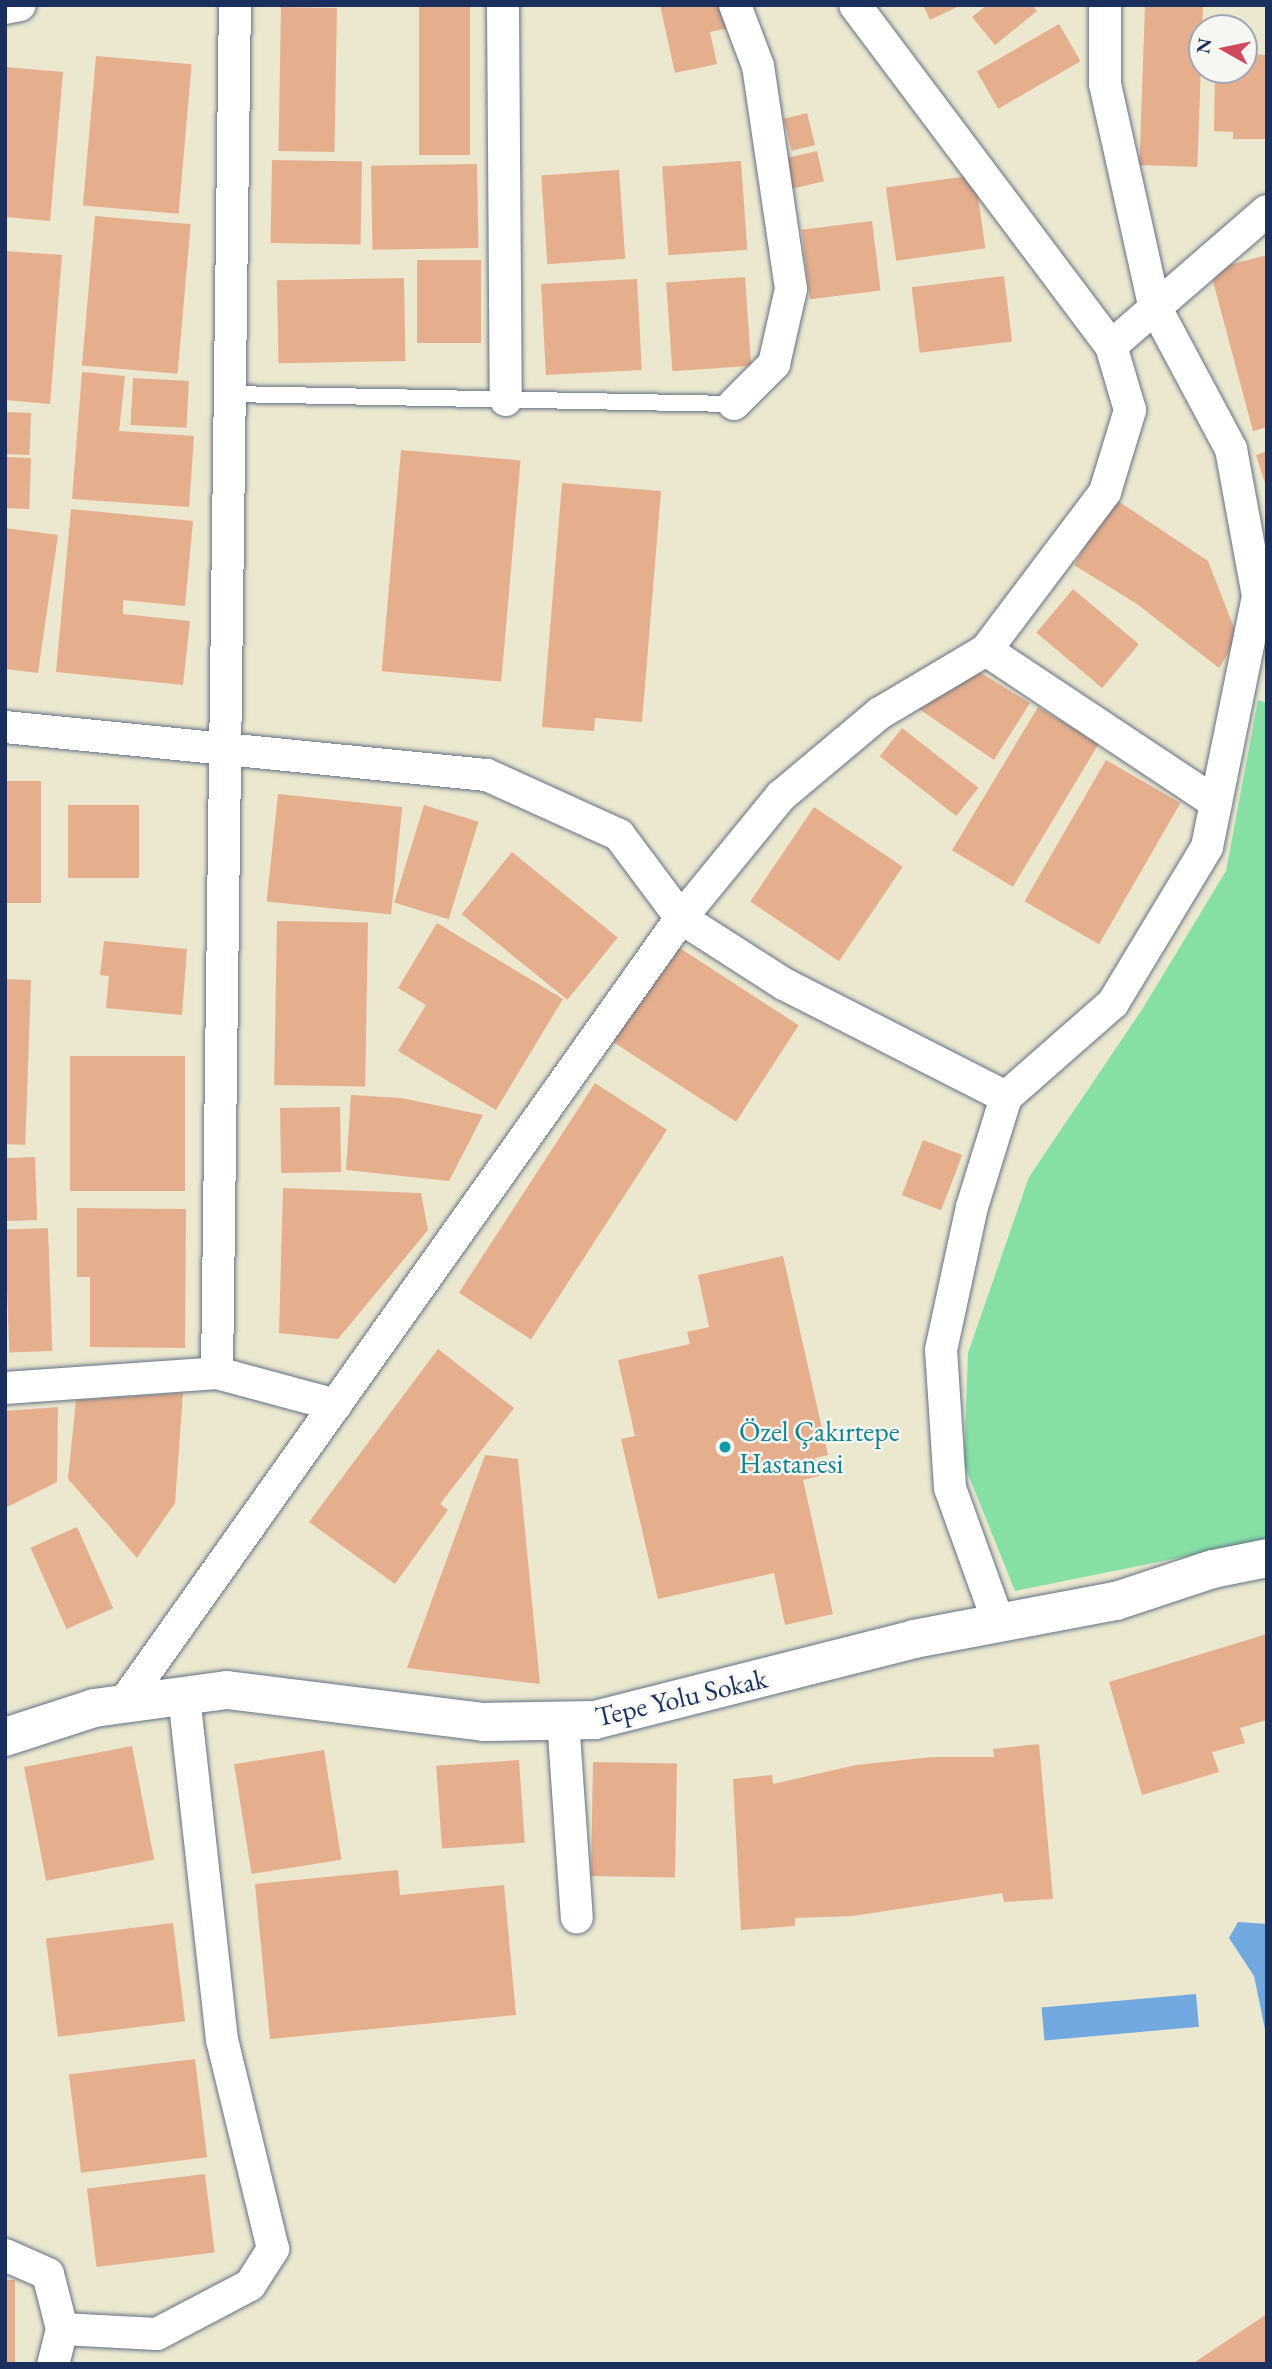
<!DOCTYPE html>
<html>
<head>
<meta charset="utf-8">
<style>
	body { margin:0 }
	#map { position:relative; width:1272px; height:2369px; overflow:hidden; background:#ebe8cf; font-family:"EB Garamond",serif }
	div>[style] { position:absolute }
	[style*='--x'] { left:calc(var(--x)*1px); top:calc(var(--y)*1px); width:calc(var(--w)*1px); rotate:calc(var(--a)*1deg) }
	.green>* { inset:0; background:#86e0a6 }
	.water>* { inset:0; background:#70a8df; transform-origin:0 0 }
	.building>* { inset:0; background:#e5ae8c; transform-origin:0 0 }
	.roads { filter:drop-shadow(0 0 2px #647086) drop-shadow(0 0 2px #647086) }
	.lane>* { height:16px; margin:-8px; padding:0 8px; transform-origin:8px; border-radius:8px; background:#fff }
	.street>* { height:32px; margin:-16px; padding:0 16px; transform-origin:16px; border-radius:16px; background:#fff }
	.secondary>* { height:38px; margin:-19px; padding:0 19px; transform-origin:19px; border-radius:19px; background:#fff }
	.dots>* { width:19px; height:19px; translate:-50% -50%; box-sizing:border-box; border:4px solid #f6f6f2; border-radius:50% }
	span { translate:-50% -50%; white-space:nowrap; text-align:center; line-height:1.15; -webkit-text-stroke:5px #f6f6f2; paint-order:stroke }
	.culture-label { font-size:28px; color:#0d838f }
	.left { translate:0 -50%; text-align:left }
	.street-label { font-size:28px; color:#1b2f5e }
	.frame { position:absolute; inset:0; border:7px solid #1b2f5e; pointer-events:none }
	.north { position:absolute; left:1188px; top:14px; width:70px; height:70px; box-sizing:border-box; background:#f6f6f2; border:2px solid #9ea6b7; border-radius:50%; rotate:279deg; font-size:19px; font-weight:700; line-height:28px; text-align:center; color:#1b2f5e }
	.north::after { content:''; display:block; margin:auto; width:24px; height:32px; background:#d1495b; clip-path:polygon(50% 0,100% 100%,50% 72%,0 100%) }
</style>
</head>
<body>
<div id="map">
	<div class="green">
		<i style="clip-path:polygon(1258px 700px,1267px 703px,1267px 1540px,1015px 1591px,964px 1464px,968px 1353px,1029px 1177px,1143px 1008px,1226px 871px)"></i>
	</div>
	<div class="water">
		<i style="clip-path:polygon(1238px 1922px,1267px 1924px,1267px 2039px,1254px 1976px,1229px 1938px)"></i>
		<i style="left:1196px;top:1994px;width:33px;height:155px;rotate:85deg"></i>
	</div>
	<div class="building">
		<i style="left:419px;top:5px;width:51px;height:150px"></i>
		<i style="clip-path:polygon(660px 5px,723px 5px,728px 28px,710px 32px,717px 64px,675px 73px)"></i>
		<i style="clip-path:polygon(923px 5px,961px 5px,930px 20px)"></i>
		<i style="clip-path:polygon(987px 5px,1032px 5px,1037px 11px,995px 45px,972px 17px)"></i>
		<i style="left:1145px;top:5px;width:58px;height:160px;rotate:2deg"></i>
		<i style="left:281px;top:7px;width:56px;height:144px;rotate:1deg"></i>
		<i style="left:1059px;top:24px;width:43px;height:95px;rotate:60deg"></i>
		<i style="clip-path:polygon(1244px 54px,1267px 55px,1267px 139px,1233px 139px,1233px 132px,1214px 131px,1215px 70px,1244px 70px)"></i>
		<i style="left:96px;top:56px;width:96px;height:150px;rotate:5deg"></i>
		<i style="clip-path:polygon(5px 67px,63px 72px,50px 221px,5px 217px)"></i>
		<i style="left:807px;top:113px;width:33px;height:24px;rotate:76deg"></i>
		<i style="left:817px;top:151px;width:31px;height:32px;rotate:77deg"></i>
		<i style="left:272px;top:160px;width:90px;height:83px;rotate:1deg"></i>
		<i style="left:741px;top:161px;width:89px;height:79px;rotate:86deg"></i>
		<i style="left:477px;top:164px;width:84px;height:106px;rotate:89deg"></i>
		<i style="left:619px;top:170px;width:89px;height:78px;rotate:86deg"></i>
		<i style="left:975px;top:175px;width:74px;height:90px;rotate:82deg"></i>
		<i style="left:95px;top:216px;width:96px;height:150px;rotate:5deg"></i>
		<i style="left:872px;top:221px;width:70px;height:71px;rotate:83deg"></i>
		<i style="clip-path:polygon(5px 251px,62px 255px,50px 404px,5px 400px)"></i>
		<i style="clip-path:polygon(1267px 255px,1267px 427px,1253px 431px,1210px 270px)"></i>
		<i style="left:417px;top:260px;width:64px;height:83px"></i>
		<i style="left:1004px;top:276px;width:66px;height:93px;rotate:83deg"></i>
		<i style="left:745px;top:277px;width:89px;height:79px;rotate:86deg"></i>
		<i style="left:404px;top:278px;width:83px;height:127px;rotate:89deg"></i>
		<i style="left:637px;top:279px;width:91px;height:96px;rotate:87deg"></i>
		<i style="clip-path:polygon(82px 372px,125px 376px,119px 431px,194px 436px,189px 507px,72px 499px)"></i>
		<i style="left:133px;top:378px;width:56px;height:47px;rotate:3deg"></i>
		<i style="left:5px;top:412px;width:26px;height:42px;rotate:2deg"></i>
		<i style="left:401px;top:450px;width:120px;height:222px;rotate:5deg"></i>
		<i style="clip-path:polygon(1267px 451px,1267px 486px,1266px 486px,1256px 455px)"></i>
		<i style="left:5px;top:457px;width:26px;height:51px;rotate:2deg"></i>
		<i style="clip-path:polygon(562px 483px,661px 491px,642px 722px,595px 718px,594px 731px,542px 727px)"></i>
		<i style="clip-path:polygon(1115px 499px,1208px 561px,1238px 638px,1219px 668px,1137px 604px,1074px 565px)"></i>
		<i style="clip-path:polygon(71px 509px,193px 521px,185px 606px,123px 600px,123px 614px,190px 621px,183px 685px,56px 672px)"></i>
		<i style="clip-path:polygon(5px 528px,58px 535px,38px 673px,5px 669px)"></i>
		<i style="left:1073px;top:589px;width:86px;height:57px;rotate:40deg"></i>
		<i style="clip-path:polygon(976px 670px,1030px 703px,994px 760px,919px 709px)"></i>
		<i style="left:1038px;top:707px;width:71px;height:167px;rotate:31deg"></i>
		<i style="left:902px;top:728px;width:97px;height:36px;rotate:38deg"></i>
		<i style="left:1106px;top:760px;width:86px;height:163px;rotate:30deg"></i>
		<i style="left:5px;top:781px;width:36px;height:122px"></i>
		<i style="left:278px;top:794px;width:125px;height:108px;rotate:6deg"></i>
		<i style="left:68px;top:805px;width:71px;height:73px"></i>
		<i style="left:424px;top:805px;width:57px;height:102px;rotate:17deg"></i>
		<i style="left:814px;top:807px;width:107px;height:114px;rotate:34deg"></i>
		<i style="left:512px;top:852px;width:136px;height:80px;rotate:39deg"></i>
		<i style="left:277px;top:921px;width:91px;height:164px;rotate:1deg"></i>
		<i style="clip-path:polygon(437px 923px,563px 999px,496px 1110px,398px 1051px,426px 1005px,398px 988px)"></i>
		<i style="clip-path:polygon(104px 941px,187px 949px,182px 1015px,106px 1008px,109px 976px,100px 975px)"></i>
		<i style="left:672px;top:943px;width:151px;height:115px;rotate:33deg"></i>
		<i style="left:5px;top:979px;width:26px;height:165px;rotate:2deg"></i>
		<i style="left:70px;top:1056px;width:115px;height:135px"></i>
		<i style="left:595px;top:1083px;width:86px;height:250px;rotate:33deg"></i>
		<i style="clip-path:polygon(351px 1095px,401px 1098px,483px 1115px,449px 1181px,346px 1170px)"></i>
		<i style="left:340px;top:1107px;width:65px;height:60px;rotate:89deg"></i>
		<i style="left:923px;top:1140px;width:42px;height:59px;rotate:21deg"></i>
		<i style="left:35px;top:1157px;width:63px;height:30px;rotate:88deg"></i>
		<i style="clip-path:polygon(283px 1188px,421px 1193px,428px 1230px,338px 1339px,279px 1333px)"></i>
		<i style="clip-path:polygon(77px 1208px,186px 1209px,185px 1348px,90px 1347px,90px 1277px,77px 1277px)"></i>
		<i style="left:48px;top:1228px;width:123px;height:43px;rotate:88deg"></i>
		<i style="clip-path:polygon(783px 1256px,828px 1455px,815px 1458px,819px 1476px,803px 1480px,833px 1614px,785px 1625px,774px 1573px,658px 1599px,621px 1439px,635px 1436px,618px 1360px,690px 1344px,687px 1332px,709px 1327px,698px 1275px)"></i>
		<i style="clip-path:polygon(438px 1349px,514px 1408px,440px 1504px,448px 1510px,395px 1584px,309px 1522px)"></i>
		<i style="clip-path:polygon(183px 1393px,175px 1503px,137px 1558px,68px 1479px,76px 1400px)"></i>
		<i style="clip-path:polygon(58px 1407px,57px 1482px,5px 1508px,5px 1411px)"></i>
		<i style="clip-path:polygon(485px 1455px,518px 1459px,540px 1684px,407px 1668px)"></i>
		<i style="left:77px;top:1527px;width:89px;height:51px;rotate:66deg"></i>
		<i style="clip-path:polygon(1267px 1634px,1267px 1720px,1240px 1728px,1245px 1743px,1212px 1752px,1219px 1772px,1142px 1795px,1109px 1682px)"></i>
		<i style="clip-path:polygon(1039px 1744px,1053px 1899px,1004px 1902px,1002px 1893px,853px 1916px,795px 1918px,795px 1926px,741px 1930px,733px 1779px,772px 1775px,773px 1784px,856px 1765px,933px 1757px,994px 1757px,993px 1749px)"></i>
		<i style="left:132px;top:1746px;width:116px;height:110px;rotate:79deg"></i>
		<i style="left:324px;top:1750px;width:111px;height:91px;rotate:81deg"></i>
		<i style="left:519px;top:1760px;width:83px;height:83px;rotate:86deg"></i>
		<i style="left:593px;top:1762px;width:84px;height:114px;rotate:1deg"></i>
		<i style="clip-path:polygon(398px 1870px,400px 1895px,504px 1885px,516px 2015px,270px 2039px,255px 1884px)"></i>
		<i style="left:173px;top:1923px;width:99px;height:128px;rotate:83deg"></i>
		<i style="left:195px;top:2059px;width:99px;height:127px;rotate:83deg"></i>
		<i style="left:205px;top:2174px;width:79px;height:119px;rotate:83deg"></i>
		<i style="left:5px;top:2280px;width:10px;height:82px"></i>
		<i style="clip-path:polygon(1267px 2314px,1267px 2364px,1192px 2364px)"></i>
	</div>
	<div class="roads">
		<div class="lane">
			<i style="--x:230;--y:394;--w:504;--a:1.14"></i>
		</div>
		<div class="street">
			<i style="--x:503;--y:5;--w:395;--a:89.6"></i>
			<i style="--x:5;--y:8;--w:15;--a:-11"></i>
			<i style="--x:1111;--y:346;--w:206;--a:-40.9"></i>
			<i style="--x:734;--y:404;--w:57;--a:-45"></i>
			<i style="--x:774;--y:364;--w:77;--a:-77.2"></i>
			<i style="--x:791;--y:289;--w:225;--a:-98.4"></i>
			<i style="--x:758;--y:66;--w:65;--a:-110.7"></i>
			<i style="--x:986;--y:650;--w:276;--a:33.6"></i>
			<i style="--x:5;--y:727;--w:484;--a:5.7"></i>
			<i style="--x:487;--y:775;--w:145;--a:24.4"></i>
			<i style="--x:619;--y:835;--w:104;--a:53.2"></i>
			<i style="--x:681;--y:918;--w:122;--a:32.7"></i>
			<i style="--x:784;--y:984;--w:249;--a:27"></i>
			<i style="--x:217;--y:1373;--w:1368;--a:-89.25"></i>
			<i style="--x:5;--y:1388;--w:213;--a:-4"></i>
			<i style="--x:217;--y:1373;--w:123;--a:15.1"></i>
			<i style="--x:999;--y:1624;--w:145;--a:-109.8"></i>
			<i style="--x:950;--y:1488;--w:138;--a:-93.7"></i>
			<i style="--x:941;--y:1350;--w:146;--a:-77.8"></i>
			<i style="--x:972;--y:1207;--w:115;--a:-72.8"></i>
			<i style="--x:1006;--y:1097;--w:142;--a:-41.3"></i>
			<i style="--x:1113;--y:1003;--w:182;--a:-58.9"></i>
			<i style="--x:1207;--y:847;--w:256;--a:-78.5"></i>
			<i style="--x:1258;--y:596;--w:149;--a:-100.4"></i>
			<i style="--x:1231;--y:449;--w:163;--a:-118.1"></i>
			<i style="--x:1154;--y:305;--w:226;--a:-102.5"></i>
			<i style="--x:1105;--y:84;--w:79;--a:-90"></i>
			<i style="--x:123;--y:1704;--w:964;--a:-54.63"></i>
			<i style="--x:681;--y:918;--w:158;--a:-50.7"></i>
			<i style="--x:781;--y:796;--w:129;--a:-40"></i>
			<i style="--x:880;--y:713;--w:123;--a:-30.7"></i>
			<i style="--x:986;--y:650;--w:198;--a:-53"></i>
			<i style="--x:1105;--y:492;--w:86;--a:-73"></i>
			<i style="--x:1130;--y:410;--w:67;--a:-106.5"></i>
			<i style="--x:1111;--y:346;--w:426;--a:-126.9"></i>
			<i style="--x:563;--y:1720;--w:198;--a:86"></i>
			<i style="--x:5;--y:2255;--w:47;--a:23.8"></i>
			<i style="--x:48;--y:2274;--w:57;--a:75.7"></i>
			<i style="--x:62;--y:2329;--w:36;--a:104"></i>
			<i style="--x:62;--y:2329;--w:95;--a:3"></i>
			<i style="--x:157;--y:2334;--w:105;--a:-27.8"></i>
			<i style="--x:250;--y:2285;--w:43;--a:-57.4"></i>
			<i style="--x:273;--y:2249;--w:215;--a:-103.7"></i>
			<i style="--x:222;--y:2040;--w:346;--a:-96.3"></i>
		</div>
		<div class="secondary">
			<i style="--x:5;--y:1737;--w:94;--a:-18"></i>
			<i style="--x:94;--y:1708;--w:134;--a:-7.7"></i>
			<i style="--x:227;--y:1690;--w:259;--a:7.1"></i>
			<i style="--x:484;--y:1722;--w:111;--a:-1"></i>
			<i style="--x:595;--y:1720;--w:329;--a:-14.2"></i>
			<i style="--x:914;--y:1639;--w:206;--a:-10.7"></i>
			<i style="--x:1116;--y:1601;--w:102;--a:-18.3"></i>
			<i style="--x:1213;--y:1569;--w:55;--a:-11.5"></i>
		</div>
	</div>
	<div class="dots">
		<i style="left:725px;top:1447px;background:#0f9aa8"></i>
	</div>
	<div class="culture-label">
		<span class="left" style="left:739px;top:1447px">Özel Çakırtepe<br>Hastanesi</span>
	</div>
	<div class="street-label">
		<span style="left:681px;top:1697px;rotate:-13deg">Tepe Yolu Sokak</span>
	</div>
	<div class="frame"></div>
	<div class="north">N</div>
</div>
</body>
</html>
